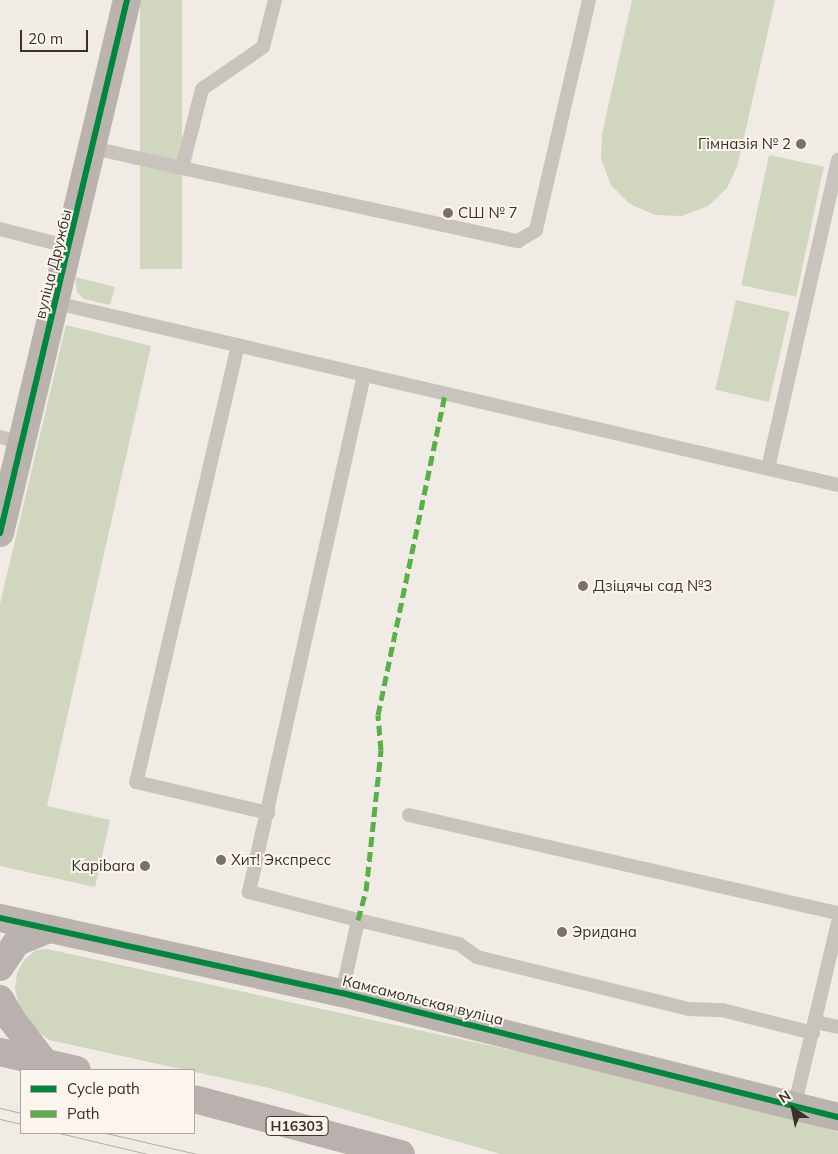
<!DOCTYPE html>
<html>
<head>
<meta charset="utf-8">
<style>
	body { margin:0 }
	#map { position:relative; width:838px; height:1154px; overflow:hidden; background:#f0ebe5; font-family:Mulish,sans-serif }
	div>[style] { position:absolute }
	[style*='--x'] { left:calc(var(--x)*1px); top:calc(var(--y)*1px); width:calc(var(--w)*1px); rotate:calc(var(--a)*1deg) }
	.green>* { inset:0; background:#d1d6bf; transform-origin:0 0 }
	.lane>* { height:14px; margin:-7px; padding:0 7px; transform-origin:7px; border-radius:7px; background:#c9c3be }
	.secondary>* { height:28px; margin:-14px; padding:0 14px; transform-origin:14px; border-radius:14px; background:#bab3ae }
	.primary>* { height:28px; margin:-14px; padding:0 14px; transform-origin:14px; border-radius:14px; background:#b8b1ad }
	.tram>* { height:1px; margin:-0.5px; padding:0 0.5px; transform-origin:0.5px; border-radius:0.5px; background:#b1aca8 }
	.quiet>* { height:5px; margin-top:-2.5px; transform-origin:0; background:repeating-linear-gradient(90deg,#57b246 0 10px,transparent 0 15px) }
	.cycleway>* { height:6px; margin:-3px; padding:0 3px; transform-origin:3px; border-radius:3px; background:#00873e }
	.dots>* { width:14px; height:14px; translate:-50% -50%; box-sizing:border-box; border:2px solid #fbf5ee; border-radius:50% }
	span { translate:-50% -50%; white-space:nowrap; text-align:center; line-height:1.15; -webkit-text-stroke:4px #fbf5ee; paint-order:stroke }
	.shield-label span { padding:1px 4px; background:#fbf5ee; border:1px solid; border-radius:4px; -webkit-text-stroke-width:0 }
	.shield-label { font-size:14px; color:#3b302b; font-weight:700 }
	.poi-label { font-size:15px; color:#3b302b }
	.right { translate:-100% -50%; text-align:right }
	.left { translate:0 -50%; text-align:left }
	.street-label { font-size:15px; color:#3b302b }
	.legend { position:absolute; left:20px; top:1069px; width:175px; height:65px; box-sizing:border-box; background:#fbf5ee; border:1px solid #aea6a0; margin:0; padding:6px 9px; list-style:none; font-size:15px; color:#3b302b }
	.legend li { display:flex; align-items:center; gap:10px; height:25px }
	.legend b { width:25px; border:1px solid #aea6a0 }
	.north { position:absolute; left:768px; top:1084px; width:50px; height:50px; -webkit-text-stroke:4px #fbf5ee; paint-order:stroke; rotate:326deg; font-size:14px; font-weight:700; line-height:20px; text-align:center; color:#3b302b }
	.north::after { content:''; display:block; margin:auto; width:18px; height:22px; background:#3b302b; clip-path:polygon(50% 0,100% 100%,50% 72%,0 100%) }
	.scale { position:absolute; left:20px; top:30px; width:68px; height:22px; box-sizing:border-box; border:2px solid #3b302b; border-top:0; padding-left:6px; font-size:15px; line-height:18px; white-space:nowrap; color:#3b302b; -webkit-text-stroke:4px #fbf5ee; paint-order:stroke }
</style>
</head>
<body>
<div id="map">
	<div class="green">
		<i style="left:140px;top:0;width:42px;height:269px"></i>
		<i style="clip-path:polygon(632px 0,775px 0,738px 164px,727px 188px,708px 206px,682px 216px,655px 215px,630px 204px,611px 185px,601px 159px,602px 134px)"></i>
		<i style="left:769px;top:155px;width:56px;height:133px;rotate:12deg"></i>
		<i style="clip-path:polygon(75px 277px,115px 287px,110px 305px,84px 299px,77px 292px)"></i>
		<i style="left:736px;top:300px;width:55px;height:92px;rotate:13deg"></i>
		<i style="clip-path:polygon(66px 325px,151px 346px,47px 806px,110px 820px,95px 887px,0 866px,0 604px)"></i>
		<i style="clip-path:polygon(47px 949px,675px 1086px,838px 1132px,838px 1154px,501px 1154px,269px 1088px,49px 1040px,29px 1024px,20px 1008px,15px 989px,17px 973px,25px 959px,36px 950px)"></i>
	</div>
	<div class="lane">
		<i style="--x:93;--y:148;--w:91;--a:12.7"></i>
		<i style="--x:182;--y:168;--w:81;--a:-75.8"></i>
		<i style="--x:202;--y:89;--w:74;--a:-34.5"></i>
		<i style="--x:263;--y:47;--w:49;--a:-75.7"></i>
		<i style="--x:182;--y:168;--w:344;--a:12.3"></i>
		<i style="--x:518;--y:241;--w:21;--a:-31"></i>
		<i style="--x:536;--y:230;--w:236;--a:-77"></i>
		<i style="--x:0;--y:229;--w:72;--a:14.4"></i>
		<i style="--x:56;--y:303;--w:803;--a:13.1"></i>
		<i style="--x:238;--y:345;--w:449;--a:103.1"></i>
		<i style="--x:136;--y:782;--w:136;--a:13.2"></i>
		<i style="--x:0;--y:437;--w:22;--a:13"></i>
		<i style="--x:768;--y:468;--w:316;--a:-77.2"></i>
		<i style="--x:409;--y:815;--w:440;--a:12.9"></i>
		<i style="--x:358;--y:920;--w:104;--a:13.4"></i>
		<i style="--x:459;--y:944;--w:22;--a:36"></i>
		<i style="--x:477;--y:957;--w:218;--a:13.8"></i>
		<i style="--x:689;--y:1009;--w:33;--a:2"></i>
		<i style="--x:722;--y:1010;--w:94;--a:14.2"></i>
		<i style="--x:342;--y:993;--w:75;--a:-77.6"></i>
		<i style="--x:358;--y:920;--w:113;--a:-165.6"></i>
		<i style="--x:249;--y:892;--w:530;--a:-77.46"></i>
		<i style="--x:815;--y:1022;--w:24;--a:12"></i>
		<i style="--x:795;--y:1104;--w:187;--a:-76.7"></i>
	</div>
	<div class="secondary">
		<i style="--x:0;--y:533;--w:548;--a:-76.6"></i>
		<i style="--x:0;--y:918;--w:350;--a:12.4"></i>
		<i style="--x:342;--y:993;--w:511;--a:14.04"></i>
	</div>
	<div class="primary">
		<i style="--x:0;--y:967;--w:30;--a:-56"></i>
		<i style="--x:17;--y:942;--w:35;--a:-22"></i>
		<i style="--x:0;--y:999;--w:24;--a:60"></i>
		<i style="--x:12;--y:1020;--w:54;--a:52.5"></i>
		<i style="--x:0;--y:1052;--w:79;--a:13.2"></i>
		<i style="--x:194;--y:1099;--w:214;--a:14.9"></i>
	</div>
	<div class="tram">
		<i style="--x:0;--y:1108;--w:22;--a:13"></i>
		<i style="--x:0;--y:1119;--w:22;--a:13"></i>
		<i style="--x:59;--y:1133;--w:91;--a:13.3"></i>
		<i style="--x:106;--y:1133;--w:93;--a:13"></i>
	</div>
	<div class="quiet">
		<i style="--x:358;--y:920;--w:30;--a:-75"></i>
		<i style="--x:366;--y:891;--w:142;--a:-83.9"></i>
		<i style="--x:381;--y:750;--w:35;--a:-95"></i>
		<i style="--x:378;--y:715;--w:329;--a:-78.2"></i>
	</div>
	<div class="cycleway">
		<i style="--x:0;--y:533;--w:548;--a:-76.6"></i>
		<i style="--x:0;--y:918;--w:350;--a:12.4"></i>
		<i style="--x:342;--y:993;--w:511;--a:14.04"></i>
	</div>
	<div class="dots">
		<i style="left:801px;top:144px;background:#7a716c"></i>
		<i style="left:448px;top:213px;background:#7a716c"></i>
		<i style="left:583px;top:586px;background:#7a716c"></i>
		<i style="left:221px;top:860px;background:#7a716c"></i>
		<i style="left:145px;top:866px;background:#7a716c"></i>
		<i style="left:562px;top:932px;background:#7a716c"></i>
	</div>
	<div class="shield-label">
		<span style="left:297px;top:1126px">Н16303</span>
	</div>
	<div class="poi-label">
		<span class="right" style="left:791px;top:144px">Гімназія № 2</span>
		<span class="left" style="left:458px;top:213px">СШ № 7</span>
		<span class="left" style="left:593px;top:586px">Дзіцячы сад №3</span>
		<span class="left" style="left:231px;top:860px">Хит! Экспресс</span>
		<span class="right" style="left:135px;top:866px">Kapibara</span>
		<span class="left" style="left:572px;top:932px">Эридана</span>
	</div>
	<div class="street-label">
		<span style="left:53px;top:264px;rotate:-76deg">вуліца Дружбы</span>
		<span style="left:423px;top:1000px;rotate:14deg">Камсамольская вуліца</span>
	</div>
	<ul class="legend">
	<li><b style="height:6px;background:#00873e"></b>Cycle path</li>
	<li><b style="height:6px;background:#57b246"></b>Path</li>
	</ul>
	<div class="north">N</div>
	<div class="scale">20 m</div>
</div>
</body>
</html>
